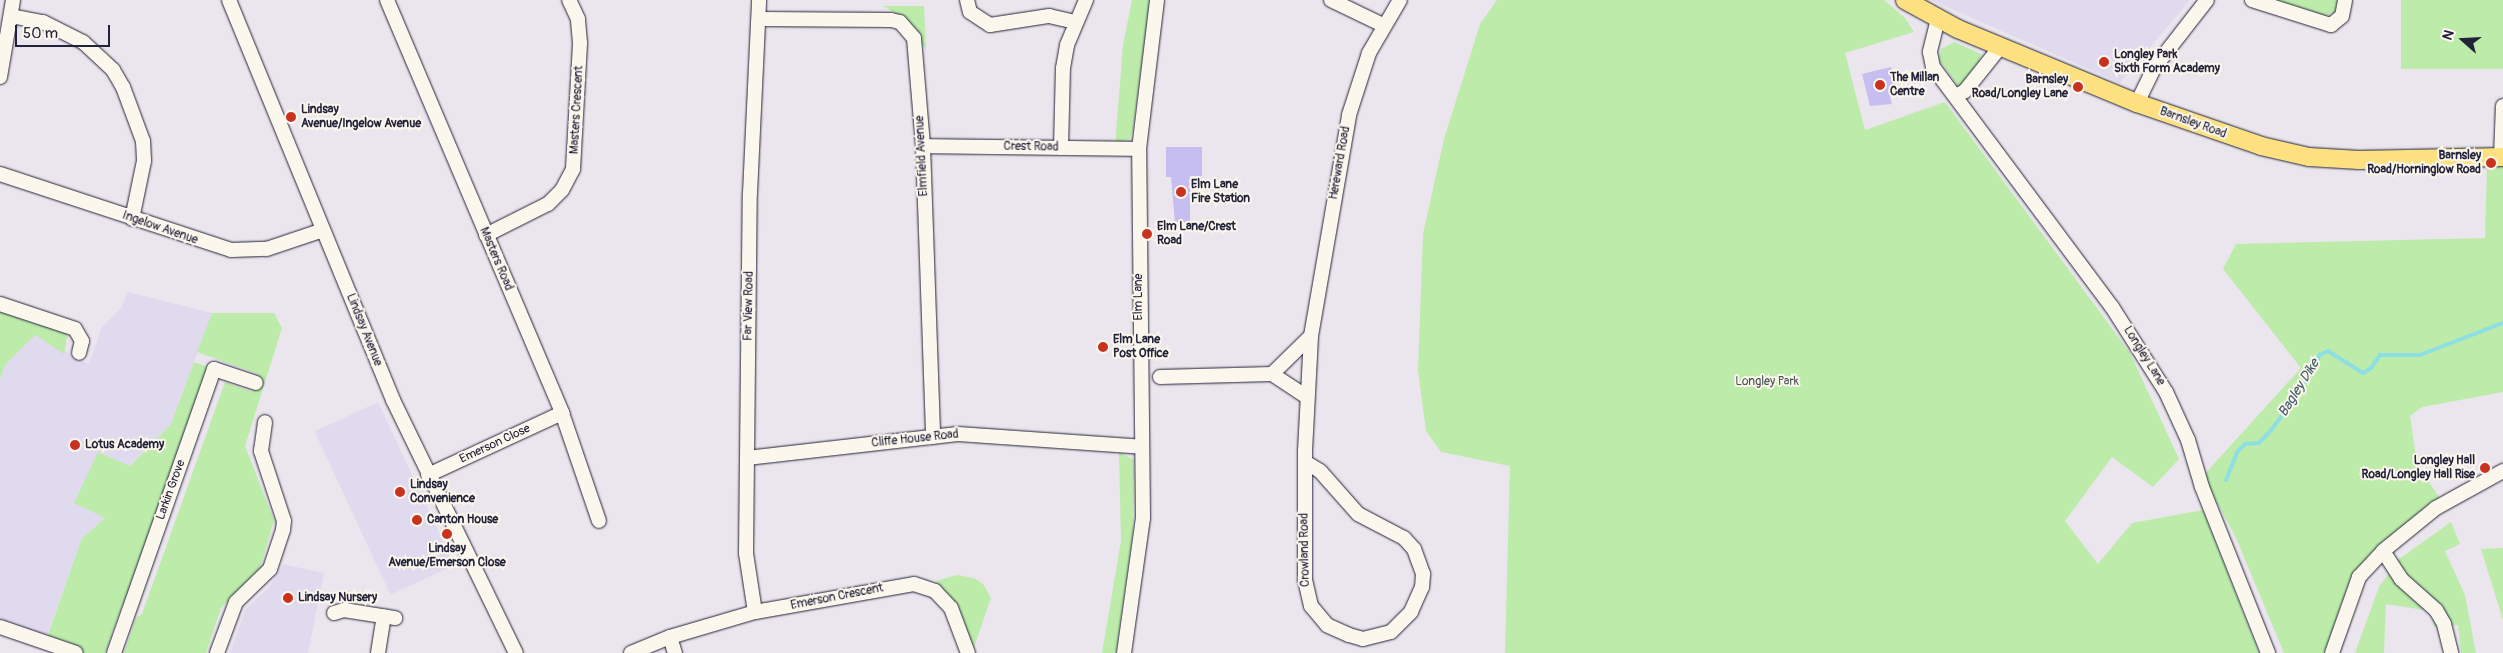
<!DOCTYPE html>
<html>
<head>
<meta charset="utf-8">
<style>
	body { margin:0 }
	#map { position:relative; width:2503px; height:653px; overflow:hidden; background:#ebe6ed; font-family:Pangolin,sans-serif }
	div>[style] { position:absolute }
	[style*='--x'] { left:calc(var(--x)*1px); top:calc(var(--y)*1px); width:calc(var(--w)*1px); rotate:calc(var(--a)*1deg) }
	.built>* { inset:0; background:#e0daee; transform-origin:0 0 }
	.green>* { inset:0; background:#bcebaa; transform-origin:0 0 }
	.stream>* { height:4px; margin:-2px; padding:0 2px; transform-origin:2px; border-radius:2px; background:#8ddfe3 }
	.building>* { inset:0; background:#c6bef0 }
	.roads { filter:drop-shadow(0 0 1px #22223b) drop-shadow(0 0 1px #22223b) }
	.minor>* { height:14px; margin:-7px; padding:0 7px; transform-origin:7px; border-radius:7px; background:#fbf7ec }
	.major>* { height:18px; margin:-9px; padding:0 9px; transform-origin:9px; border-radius:9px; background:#fde080 }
	.dots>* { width:14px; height:14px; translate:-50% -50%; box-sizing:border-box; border:2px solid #fbf7ec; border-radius:50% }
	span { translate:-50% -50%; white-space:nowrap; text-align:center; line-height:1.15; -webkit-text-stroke:4px #fbf7ec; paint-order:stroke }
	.poi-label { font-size:12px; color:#22223b; font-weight:700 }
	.left { translate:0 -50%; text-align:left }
	.right { translate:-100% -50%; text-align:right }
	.street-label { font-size:12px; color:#22223b }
	.park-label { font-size:12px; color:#485457 }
	.water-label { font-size:14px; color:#425b6d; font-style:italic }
	.north { position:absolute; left:2438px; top:15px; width:50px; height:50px; -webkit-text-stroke:4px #fbf7ec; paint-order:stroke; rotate:289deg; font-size:14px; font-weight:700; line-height:20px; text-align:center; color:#22223b }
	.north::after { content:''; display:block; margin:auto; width:18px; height:22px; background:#22223b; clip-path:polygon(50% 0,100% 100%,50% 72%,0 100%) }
	.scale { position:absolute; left:15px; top:25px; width:95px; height:22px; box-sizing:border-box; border:2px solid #22223b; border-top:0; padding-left:6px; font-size:15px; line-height:18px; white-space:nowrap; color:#22223b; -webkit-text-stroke:4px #fbf7ec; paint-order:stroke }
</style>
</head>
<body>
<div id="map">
	<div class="built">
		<i style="clip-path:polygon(1931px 0,2190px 0,2120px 83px)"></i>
		<i style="clip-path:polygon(128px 292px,212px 313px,171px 424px,129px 466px,106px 517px,82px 538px,47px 636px,0 619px,0 380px,5px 365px,35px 334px,89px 364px,102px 327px,121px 308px)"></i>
		<i style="left:378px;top:402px;width:180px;height:70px;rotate:65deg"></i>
		<i style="clip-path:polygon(283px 564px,324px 573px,308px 653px,230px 653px,245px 610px,270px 586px)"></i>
	</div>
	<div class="green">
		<i style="clip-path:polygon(1132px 0,1150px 0,1133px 129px,1130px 139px,1120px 142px,1116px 141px,1116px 133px,1123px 45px)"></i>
		<i style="clip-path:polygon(1497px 0,1884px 0,1905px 18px,1914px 32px,1845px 53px,1865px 130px,1945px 102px,2130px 353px,2179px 459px,2153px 487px,2112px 457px,2065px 521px,2098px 564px,2132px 523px,2203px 510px,2259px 653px,1505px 653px,1510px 466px,1441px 452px,1426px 431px,1418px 370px,1423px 234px,1444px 139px,1480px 24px)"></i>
		<i style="clip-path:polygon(2270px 0,2340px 0,2338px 11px,2321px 17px)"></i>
		<i style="left:2401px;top:0;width:102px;height:69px"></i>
		<i style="clip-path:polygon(883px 6px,924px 6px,926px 50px,906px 20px)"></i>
		<i style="clip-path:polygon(1954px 42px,1981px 54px,1980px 62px,1959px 87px,1939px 60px,1941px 49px)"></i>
		<i style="clip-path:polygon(2487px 164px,2503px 164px,2503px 392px,2422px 407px,2410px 416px,2417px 464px,2443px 503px,2363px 572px,2330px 653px,2284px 653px,2236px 538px,2203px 476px,2301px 368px,2223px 269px,2236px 244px,2485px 238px)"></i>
		<i style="clip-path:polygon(0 311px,68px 332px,64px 354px,35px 335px,5px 365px,0 380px)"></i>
		<i style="clip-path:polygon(212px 313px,274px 313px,282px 328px,245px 446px,274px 520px,260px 569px,221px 608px,206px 653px,124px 653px,136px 618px,142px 614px,225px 382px,252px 392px,258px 374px,197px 352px)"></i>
		<i style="clip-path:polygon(194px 362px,214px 369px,130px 608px,122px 606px,105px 653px,76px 653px,45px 643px,82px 538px,105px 518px,74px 503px,98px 452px,130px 466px,171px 424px)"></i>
		<i style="clip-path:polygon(1119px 452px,1134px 460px,1133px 533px,1116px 653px,1102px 653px,1121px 541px)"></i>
		<i style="clip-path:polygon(2451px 522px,2460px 544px,2445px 551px,2465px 595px,2476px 653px,2461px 653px,2458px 625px,2434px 627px,2431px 611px,2386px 604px,2384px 653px,2355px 653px,2379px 587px,2399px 559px)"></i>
		<i style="clip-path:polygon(2503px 548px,2503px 620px,2481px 549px)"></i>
		<i style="clip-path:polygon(957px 575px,974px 578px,984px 585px,991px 598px,974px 647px,936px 581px)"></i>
	</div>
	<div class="stream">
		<i style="--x:2226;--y:480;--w:31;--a:-68"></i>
		<i style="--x:2238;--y:451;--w:10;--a:-45"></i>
		<i style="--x:2245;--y:444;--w:14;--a:-4"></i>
		<i style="--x:2259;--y:443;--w:19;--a:-47"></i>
		<i style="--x:2272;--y:429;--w:49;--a:-53.4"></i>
		<i style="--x:2301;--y:390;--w:40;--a:-62"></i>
		<i style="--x:2320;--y:355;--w:9;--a:-27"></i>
		<i style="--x:2328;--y:351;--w:41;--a:32.2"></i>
		<i style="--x:2363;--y:373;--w:9;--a:-32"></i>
		<i style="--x:2371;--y:368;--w:16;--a:-55"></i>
		<i style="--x:2380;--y:355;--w:40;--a:0"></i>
		<i style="--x:2420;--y:355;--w:89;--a:-21.1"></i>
	</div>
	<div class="building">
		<i style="clip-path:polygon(1891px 67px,1898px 95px,1890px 97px,1892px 104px,1870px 106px,1862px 74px)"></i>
		<i style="clip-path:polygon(1166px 147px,1202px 147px,1202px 176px,1190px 176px,1190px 222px,1175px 223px,1171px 177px,1166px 177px)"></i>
	</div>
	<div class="roads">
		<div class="minor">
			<i style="--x:229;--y:0;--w:432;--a:67.7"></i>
			<i style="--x:393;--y:400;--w:281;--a:64.1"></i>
			<i style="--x:387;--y:0;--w:449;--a:67"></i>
			<i style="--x:562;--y:413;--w:114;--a:71.1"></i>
			<i style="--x:967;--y:0;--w:12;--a:76"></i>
			<i style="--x:970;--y:12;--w:24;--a:33"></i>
			<i style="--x:990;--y:25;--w:60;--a:-8.7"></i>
			<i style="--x:1049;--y:16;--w:28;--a:13"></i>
			<i style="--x:1331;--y:0;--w:58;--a:25.7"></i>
			<i style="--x:2252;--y:0;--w:83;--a:17.6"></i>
			<i style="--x:2331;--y:25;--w:14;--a:-39"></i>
			<i style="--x:2342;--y:16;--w:16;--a:-79"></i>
			<i style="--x:11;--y:16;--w:33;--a:11"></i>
			<i style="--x:43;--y:22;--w:45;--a:26.6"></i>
			<i style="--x:83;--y:42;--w:41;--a:43"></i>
			<i style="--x:113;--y:70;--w:20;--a:60"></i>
			<i style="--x:123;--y:87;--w:58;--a:69.7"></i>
			<i style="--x:143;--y:141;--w:20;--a:87"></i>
			<i style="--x:144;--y:161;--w:59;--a:101.7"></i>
			<i style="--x:760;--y:19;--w:131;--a:0.4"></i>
			<i style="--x:891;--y:20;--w:9;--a:13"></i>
			<i style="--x:900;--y:22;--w:21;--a:49"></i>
			<i style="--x:914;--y:38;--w:108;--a:85.2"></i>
			<i style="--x:923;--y:146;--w:291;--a:88"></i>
			<i style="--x:1938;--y:19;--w:34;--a:104"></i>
			<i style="--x:1930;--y:52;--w:15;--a:79"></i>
			<i style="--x:1933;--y:67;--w:299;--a:53.3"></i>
			<i style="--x:2112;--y:307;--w:101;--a:57.6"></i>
			<i style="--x:2166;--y:392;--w:53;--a:65.4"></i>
			<i style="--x:2188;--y:440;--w:49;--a:73.4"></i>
			<i style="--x:2202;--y:487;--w:179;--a:68.3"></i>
			<i style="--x:0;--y:77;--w:78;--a:-80.4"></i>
			<i style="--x:1956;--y:96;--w:10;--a:-29"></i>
			<i style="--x:1965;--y:91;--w:58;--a:-51.3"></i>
			<i style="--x:2137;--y:103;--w:39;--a:-64"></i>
			<i style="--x:2154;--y:68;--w:86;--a:-52.1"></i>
			<i style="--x:923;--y:146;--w:216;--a:0.8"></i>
			<i style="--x:1061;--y:148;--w:80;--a:-88.6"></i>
			<i style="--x:1063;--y:68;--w:23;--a:-80"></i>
			<i style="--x:1067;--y:45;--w:49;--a:-67.1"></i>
			<i style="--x:2501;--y:157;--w:51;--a:-87.8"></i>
			<i style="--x:0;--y:174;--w:243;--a:18.2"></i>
			<i style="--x:231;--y:250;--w:36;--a:-2"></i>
			<i style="--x:267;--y:249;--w:59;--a:-18.7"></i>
			<i style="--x:486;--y:235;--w:69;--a:-26.6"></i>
			<i style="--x:548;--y:204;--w:20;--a:-45"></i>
			<i style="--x:562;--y:190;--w:24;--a:-62"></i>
			<i style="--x:573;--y:169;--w:126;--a:-86.8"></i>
			<i style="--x:580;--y:43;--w:24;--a:-95"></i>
			<i style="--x:578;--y:19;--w:21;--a:-115"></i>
			<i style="--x:0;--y:304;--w:79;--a:18.4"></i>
			<i style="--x:75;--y:329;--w:14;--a:60"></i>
			<i style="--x:82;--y:341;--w:12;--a:104"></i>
			<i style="--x:1272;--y:374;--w:54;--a:-44.3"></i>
			<i style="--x:1160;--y:377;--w:112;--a:-1.5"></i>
			<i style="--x:1272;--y:374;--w:42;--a:33.3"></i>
			<i style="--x:747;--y:458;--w:212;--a:-6.5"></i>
			<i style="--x:958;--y:434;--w:184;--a:4"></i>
			<i style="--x:1305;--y:462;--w:17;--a:31"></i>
			<i style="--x:1320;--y:471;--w:57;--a:48.5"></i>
			<i style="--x:1358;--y:514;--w:52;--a:27.6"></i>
			<i style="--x:1404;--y:538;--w:15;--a:48"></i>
			<i style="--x:1414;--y:549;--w:27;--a:70"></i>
			<i style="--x:1423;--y:574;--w:13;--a:94"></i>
			<i style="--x:1422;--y:587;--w:27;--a:114"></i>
			<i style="--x:1411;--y:612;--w:28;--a:135"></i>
			<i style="--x:1391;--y:632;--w:29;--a:166"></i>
			<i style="--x:1363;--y:639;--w:15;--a:-164"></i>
			<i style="--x:1349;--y:635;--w:24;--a:-156"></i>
			<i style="--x:1327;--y:625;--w:25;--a:-130"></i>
			<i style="--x:1311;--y:606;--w:27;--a:-103"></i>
			<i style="--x:1305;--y:580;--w:129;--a:-90"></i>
			<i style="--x:1305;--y:451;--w:115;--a:-87"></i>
			<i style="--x:1311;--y:336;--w:224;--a:-80.2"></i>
			<i style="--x:1349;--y:115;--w:65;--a:-72.1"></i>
			<i style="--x:1369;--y:53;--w:61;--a:-59.7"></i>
			<i style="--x:428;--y:475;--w:148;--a:-24.8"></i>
			<i style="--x:2383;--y:551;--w:33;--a:57"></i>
			<i style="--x:2401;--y:579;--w:47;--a:41.5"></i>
			<i style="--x:2436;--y:610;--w:16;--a:60"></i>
			<i style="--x:2444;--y:624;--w:30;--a:76"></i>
			<i style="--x:755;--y:612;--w:60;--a:-98.7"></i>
			<i style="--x:746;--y:553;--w:360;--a:-89.4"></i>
			<i style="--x:750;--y:193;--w:193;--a:-87.3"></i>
			<i style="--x:334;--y:613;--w:10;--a:-17"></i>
			<i style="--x:344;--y:610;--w:52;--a:8.9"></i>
			<i style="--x:0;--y:627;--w:80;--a:18.9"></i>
			<i style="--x:670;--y:637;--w:17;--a:73"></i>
			<i style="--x:114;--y:653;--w:301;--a:-70.6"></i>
			<i style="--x:214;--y:369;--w:44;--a:18.4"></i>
			<i style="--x:217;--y:653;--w:54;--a:-69.6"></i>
			<i style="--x:236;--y:602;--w:47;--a:-44.1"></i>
			<i style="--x:270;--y:569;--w:41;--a:-71.6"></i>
			<i style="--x:283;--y:530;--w:9;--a:-84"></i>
			<i style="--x:284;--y:521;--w:74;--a:-108.2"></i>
			<i style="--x:261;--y:451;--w:29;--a:-82"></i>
			<i style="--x:378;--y:653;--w:37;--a:-81"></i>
			<i style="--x:631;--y:653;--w:42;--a:-22.3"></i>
			<i style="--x:670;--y:637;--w:89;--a:-16.4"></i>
			<i style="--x:755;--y:612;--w:161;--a:-10"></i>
			<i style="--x:914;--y:584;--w:22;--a:18"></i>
			<i style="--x:935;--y:591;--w:23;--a:47"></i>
			<i style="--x:951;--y:608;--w:48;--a:69.3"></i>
			<i style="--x:1124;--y:653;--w:136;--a:-82"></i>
			<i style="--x:1143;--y:518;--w:369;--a:-90.6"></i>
			<i style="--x:1139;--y:149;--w:150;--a:-83.1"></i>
			<i style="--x:2332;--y:653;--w:81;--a:-70.4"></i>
			<i style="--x:2359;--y:577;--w:35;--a:-47"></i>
			<i style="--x:2383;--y:551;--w:68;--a:-39.1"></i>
			<i style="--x:2436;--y:508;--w:77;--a:-28.9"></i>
		</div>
		<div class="major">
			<i style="--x:1905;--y:0;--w:60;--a:28.7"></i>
			<i style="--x:1958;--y:29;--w:194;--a:22.5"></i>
			<i style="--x:2137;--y:103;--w:131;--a:19.1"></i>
			<i style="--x:2261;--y:146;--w:49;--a:12.9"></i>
			<i style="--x:2309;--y:157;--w:50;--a:3.4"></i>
			<i style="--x:2359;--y:160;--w:144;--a:-1.2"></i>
		</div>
	</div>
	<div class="dots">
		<i style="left:2104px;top:62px;background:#c8321e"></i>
		<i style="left:1880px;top:85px;background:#c8321e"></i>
		<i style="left:2078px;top:87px;background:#c8321e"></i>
		<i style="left:291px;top:117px;background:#c8321e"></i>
		<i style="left:2491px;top:163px;background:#c8321e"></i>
		<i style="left:1181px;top:192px;background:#c8321e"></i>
		<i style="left:1147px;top:234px;background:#c8321e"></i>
		<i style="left:1103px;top:347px;background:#c8321e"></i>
		<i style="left:75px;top:445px;background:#c8321e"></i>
		<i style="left:2485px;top:468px;background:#c8321e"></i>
		<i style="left:400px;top:492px;background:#c8321e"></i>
		<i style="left:417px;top:520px;background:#c8321e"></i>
		<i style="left:447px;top:534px;background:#c8321e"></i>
		<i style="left:288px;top:598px;background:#c8321e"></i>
	</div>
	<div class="poi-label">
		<span class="left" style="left:2114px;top:62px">Longley Park<br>Sixth Form Academy</span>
		<span class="left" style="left:1890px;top:85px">The Millan<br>Centre</span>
		<span class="right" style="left:2068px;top:87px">Barnsley<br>Road/Longley Lane</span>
		<span class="left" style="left:301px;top:117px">Lindsay<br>Avenue/Ingelow Avenue</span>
		<span class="right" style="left:2481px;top:163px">Barnsley<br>Road/Horninglow Road</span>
		<span class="left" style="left:1191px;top:192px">Elm Lane<br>Fire Station</span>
		<span class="left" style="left:1157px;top:234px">Elm Lane/Crest<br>Road</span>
		<span class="left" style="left:1113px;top:347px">Elm Lane<br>Post Office</span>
		<span class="left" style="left:85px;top:445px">Lotus Academy</span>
		<span class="right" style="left:2475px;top:468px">Longley Hall<br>Road/Longley Hall Rise</span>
		<span class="left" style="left:410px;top:492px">Lindsay<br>Convenience</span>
		<span class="left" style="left:427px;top:520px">Canton House</span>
		<span style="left:447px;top:556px">Lindsay<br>Avenue/Emerson Close</span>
		<span class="left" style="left:298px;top:598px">Lindsay Nursery</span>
	</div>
	<div class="street-label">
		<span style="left:577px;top:110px;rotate:-87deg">Masters Crescent</span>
		<span style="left:2193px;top:123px;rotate:20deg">Barnsley Road</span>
		<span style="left:1031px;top:147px;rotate:1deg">Crest Road</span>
		<span style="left:922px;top:156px;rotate:-93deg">Elmfield Avenue</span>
		<span style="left:1340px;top:163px;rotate:-80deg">Hereward Road</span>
		<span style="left:160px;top:228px;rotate:19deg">Ingelow Avenue</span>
		<span style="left:496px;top:259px;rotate:67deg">Masters Road</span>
		<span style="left:1139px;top:297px;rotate:-90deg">Elm Lane</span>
		<span style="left:749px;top:306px;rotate:-89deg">Far View Road</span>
		<span style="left:364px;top:330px;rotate:68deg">Lindsay Avenue</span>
		<span style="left:2144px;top:356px;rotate:58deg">Longley Lane</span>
		<span style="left:915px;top:439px;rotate:-6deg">Cliffe House Road</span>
		<span style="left:495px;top:444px;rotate:-25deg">Emerson Close</span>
		<span style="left:171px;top:490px;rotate:-70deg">Larkin Grove</span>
		<span style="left:1305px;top:550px;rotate:-91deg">Crowland Road</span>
		<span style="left:837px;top:597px;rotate:-11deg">Emerson Crescent</span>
	</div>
	<div class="park-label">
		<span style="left:1767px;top:382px">Longley Park</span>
	</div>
	<div class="water-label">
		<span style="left:2299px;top:388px;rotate:-58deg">Bagley Dike</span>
	</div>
	<div class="north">N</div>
	<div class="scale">50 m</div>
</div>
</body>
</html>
